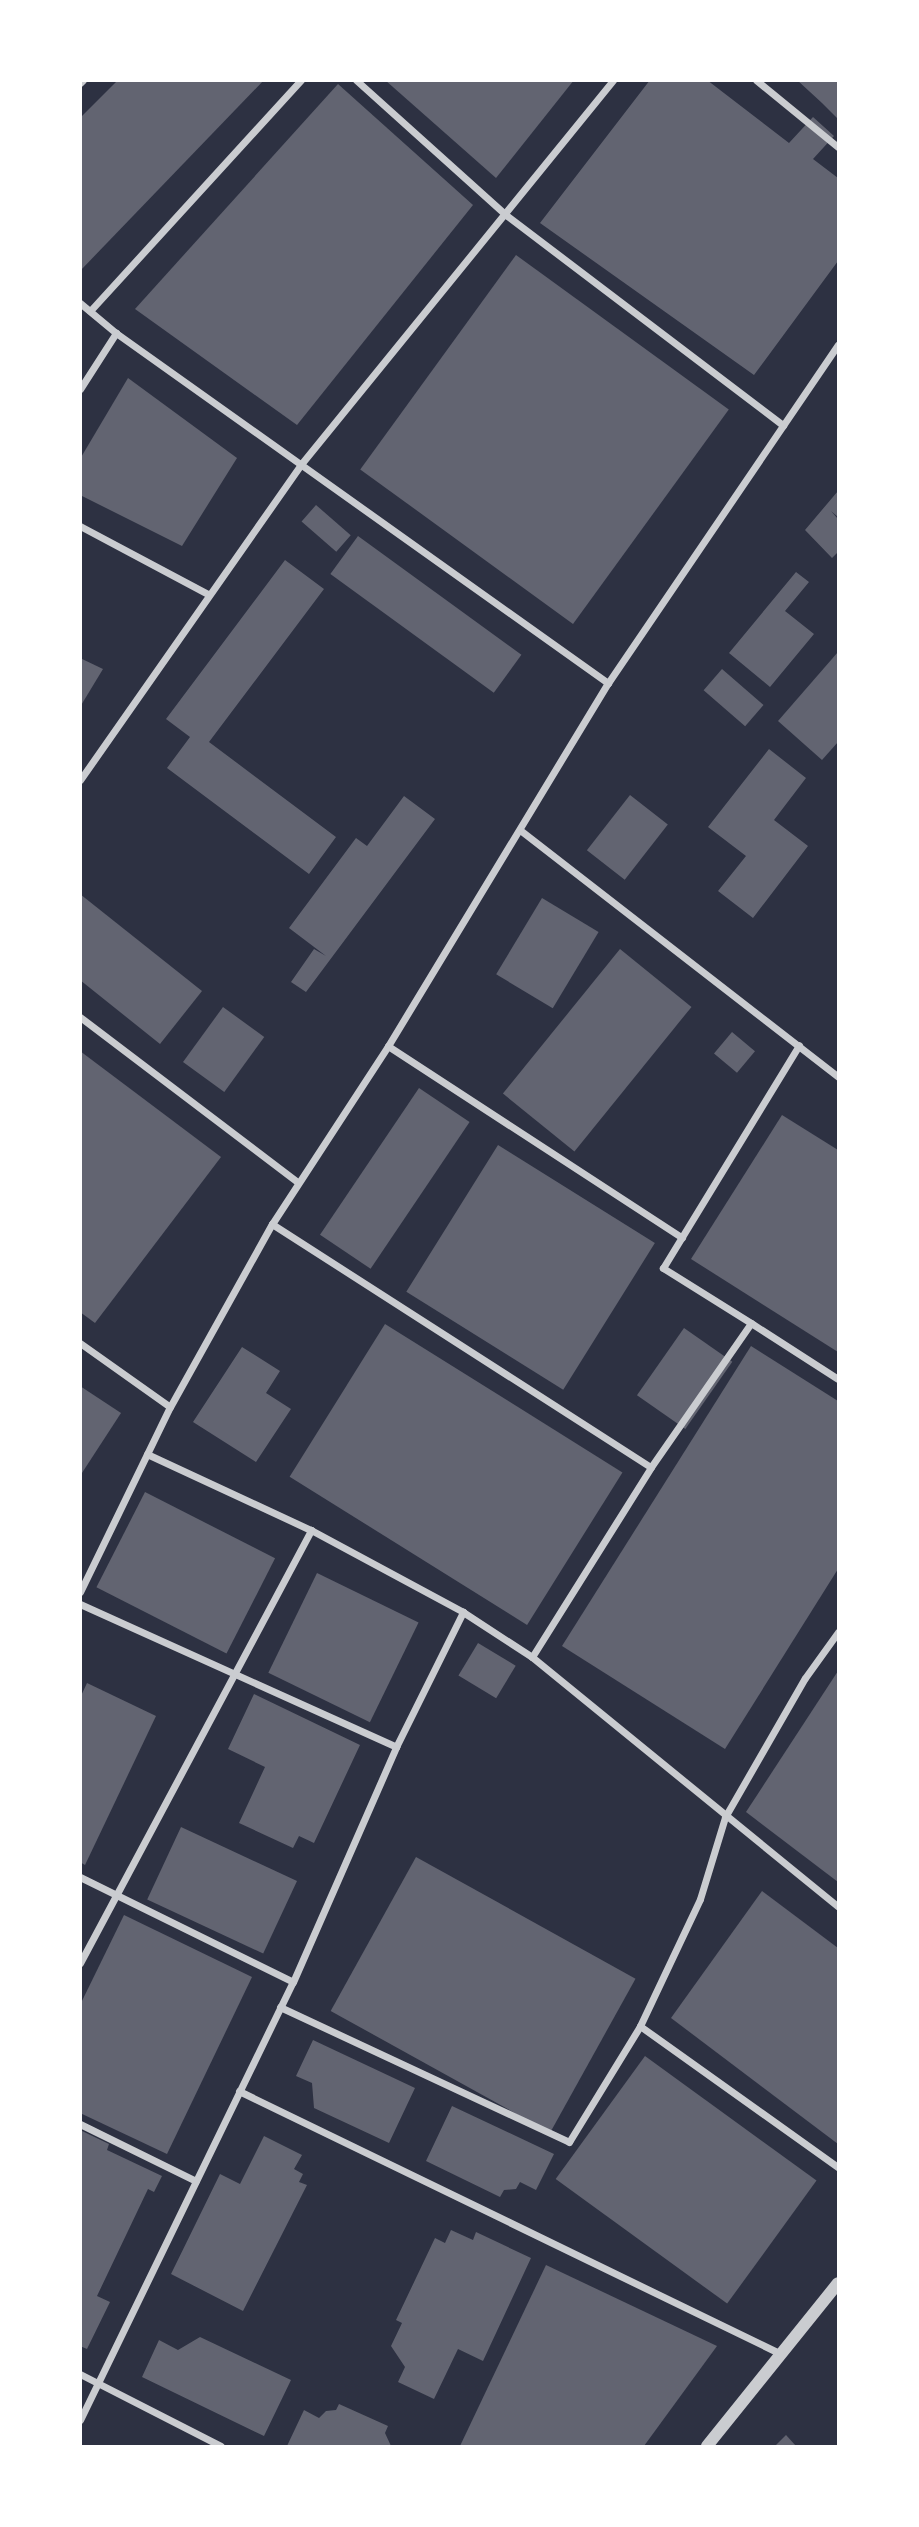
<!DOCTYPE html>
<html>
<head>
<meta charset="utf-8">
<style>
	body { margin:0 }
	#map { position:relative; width:919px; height:2527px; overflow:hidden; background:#2d3142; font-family:"Golos Text",sans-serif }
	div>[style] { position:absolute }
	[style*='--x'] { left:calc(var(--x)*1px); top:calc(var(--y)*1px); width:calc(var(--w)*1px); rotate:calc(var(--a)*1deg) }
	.building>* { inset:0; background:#626471; transform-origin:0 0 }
	.minor>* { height:7px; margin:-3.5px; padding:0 3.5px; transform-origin:3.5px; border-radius:3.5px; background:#caccd0 }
	.tertiary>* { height:12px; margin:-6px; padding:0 6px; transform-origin:6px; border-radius:6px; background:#caccd0 }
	span { translate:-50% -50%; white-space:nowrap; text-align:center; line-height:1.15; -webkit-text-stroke:7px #fff; paint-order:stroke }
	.frame { position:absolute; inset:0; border:82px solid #fff; pointer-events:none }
</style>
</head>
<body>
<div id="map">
	<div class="building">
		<i style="clip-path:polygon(118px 80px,264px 80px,80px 271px,80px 118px)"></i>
		<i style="clip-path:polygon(385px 80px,574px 80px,496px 178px)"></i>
		<i style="clip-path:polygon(650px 80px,707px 80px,789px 143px,813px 117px,834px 136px,813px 159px,838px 178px,838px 261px,754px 375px,540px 223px)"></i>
		<i style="clip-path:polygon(797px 80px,838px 80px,838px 119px,822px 103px)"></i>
		<i style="clip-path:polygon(338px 84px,473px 205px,297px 425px,135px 309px)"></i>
		<i style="left:516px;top:255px;width:263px;height:265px;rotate:36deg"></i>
		<i style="clip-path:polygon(128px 378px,237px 458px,182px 546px,80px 495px,80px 459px)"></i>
		<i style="clip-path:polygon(838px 491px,838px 517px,831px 511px,838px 519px,838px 552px,832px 558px,805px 530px)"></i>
		<i style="left:316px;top:505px;width:46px;height:22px;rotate:41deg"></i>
		<i style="left:358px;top:536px;width:202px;height:47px;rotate:36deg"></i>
		<i style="clip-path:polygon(285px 560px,324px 589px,209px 742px,336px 837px,309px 874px,167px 768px,190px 737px,166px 719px)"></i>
		<i style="clip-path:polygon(796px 572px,809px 582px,785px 611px,814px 634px,770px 687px,729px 653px)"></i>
		<i style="clip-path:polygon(838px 652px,838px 742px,822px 760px,778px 721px)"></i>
		<i style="clip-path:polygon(80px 658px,103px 669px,80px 707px)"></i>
		<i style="left:722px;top:669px;width:55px;height:28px;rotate:41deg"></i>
		<i style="clip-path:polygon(769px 749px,806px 778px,774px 820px,808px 846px,753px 918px,718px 891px,746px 856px,708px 827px)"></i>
		<i style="left:630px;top:795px;width:48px;height:70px;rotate:38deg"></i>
		<i style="clip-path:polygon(404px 796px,435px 819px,306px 992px,291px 982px,314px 949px,326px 956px,289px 928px,356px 838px,367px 846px)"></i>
		<i style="clip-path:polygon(80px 894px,202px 991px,160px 1044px,80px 980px)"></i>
		<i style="left:542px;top:898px;width:66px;height:89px;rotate:31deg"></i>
		<i style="left:620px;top:949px;width:92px;height:186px;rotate:39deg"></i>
		<i style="left:223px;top:1007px;width:51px;height:68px;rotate:36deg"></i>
		<i style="left:732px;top:1032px;width:30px;height:28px;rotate:40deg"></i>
		<i style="clip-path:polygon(80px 1051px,221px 1157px,95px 1323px,80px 1312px)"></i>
		<i style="left:419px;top:1088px;width:61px;height:177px;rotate:34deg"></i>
		<i style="clip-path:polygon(782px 1115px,838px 1150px,838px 1352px,691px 1259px)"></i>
		<i style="left:498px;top:1145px;width:185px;height:173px;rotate:32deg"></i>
		<i style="left:385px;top:1324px;width:280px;height:180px;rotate:32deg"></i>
		<i style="left:684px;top:1328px;width:59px;height:82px;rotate:35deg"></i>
		<i style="clip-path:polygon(751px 1346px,838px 1401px,838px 1569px,725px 1749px,562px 1646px)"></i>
		<i style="clip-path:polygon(242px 1347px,280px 1371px,266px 1393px,291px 1409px,256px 1462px,193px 1422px)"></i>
		<i style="clip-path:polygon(80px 1386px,121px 1413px,80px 1476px)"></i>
		<i style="left:145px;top:1492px;width:146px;height:107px;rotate:27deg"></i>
		<i style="left:317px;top:1573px;width:113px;height:111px;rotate:26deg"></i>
		<i style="left:478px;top:1643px;width:44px;height:38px;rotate:31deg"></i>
		<i style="clip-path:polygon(838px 1671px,838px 1882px,746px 1812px)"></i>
		<i style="clip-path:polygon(87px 1683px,156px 1716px,85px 1865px,80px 1862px,80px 1698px)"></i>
		<i style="clip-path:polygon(254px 1694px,360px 1745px,314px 1843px,299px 1836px,293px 1848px,239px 1823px,265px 1767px,228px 1749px)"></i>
		<i style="left:181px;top:1827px;width:128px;height:80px;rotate:25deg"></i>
		<i style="left:416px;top:1857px;width:251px;height:176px;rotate:29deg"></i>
		<i style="clip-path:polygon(762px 1891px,838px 1948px,838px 2144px,671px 2018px)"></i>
		<i style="clip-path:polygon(124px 1915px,252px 1977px,167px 2154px,80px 2113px,80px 2005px)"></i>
		<i style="clip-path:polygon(313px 2040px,415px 2088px,389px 2143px,314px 2108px,312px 2083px,296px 2076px)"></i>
		<i style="left:645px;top:2056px;width:212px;height:152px;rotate:36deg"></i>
		<i style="clip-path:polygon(452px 2106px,554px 2154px,536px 2190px,520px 2182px,516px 2189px,504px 2190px,500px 2197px,426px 2161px)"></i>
		<i style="clip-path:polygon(80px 2130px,109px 2144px,107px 2150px,162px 2176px,154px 2192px,148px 2189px,97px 2296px,110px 2302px,87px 2349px,80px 2346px)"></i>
		<i style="clip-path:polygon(264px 2136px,302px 2155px,294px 2169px,303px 2174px,299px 2182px,307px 2185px,243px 2311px,171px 2274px,220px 2174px,240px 2184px)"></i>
		<i style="clip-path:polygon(451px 2230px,473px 2240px,476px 2232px,531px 2258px,483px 2361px,458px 2349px,434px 2399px,398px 2382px,405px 2367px,391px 2346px,402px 2323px,396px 2320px,435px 2238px,445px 2243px)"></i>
		<i style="clip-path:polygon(546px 2265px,717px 2346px,644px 2446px,460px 2446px)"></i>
		<i style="clip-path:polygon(200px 2337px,291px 2380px,264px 2436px,142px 2377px,159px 2340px,178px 2350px)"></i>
		<i style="clip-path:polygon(339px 2404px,388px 2426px,385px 2433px,391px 2446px,287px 2446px,304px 2410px,319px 2418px,326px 2411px,336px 2410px)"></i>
		<i style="clip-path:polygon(786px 2435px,796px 2446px,775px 2446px)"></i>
	</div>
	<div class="minor">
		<i style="--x:356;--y:80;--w:202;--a:42"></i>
		<i style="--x:506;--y:215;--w:348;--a:37.2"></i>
		<i style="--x:756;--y:80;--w:106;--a:39.3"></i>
		<i style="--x:80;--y:83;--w:4;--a:-45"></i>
		<i style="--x:80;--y:303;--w:47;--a:39.8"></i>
		<i style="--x:116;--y:333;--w:604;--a:35.43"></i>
		<i style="--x:90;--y:311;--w:313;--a:-47.6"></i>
		<i style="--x:80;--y:389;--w:67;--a:-57.3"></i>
		<i style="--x:80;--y:526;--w:145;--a:28"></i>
		<i style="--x:80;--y:780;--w:387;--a:-55"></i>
		<i style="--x:302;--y:463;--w:493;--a:-50.9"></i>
		<i style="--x:520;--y:830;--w:403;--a:37.8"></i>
		<i style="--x:80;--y:1017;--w:273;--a:37.2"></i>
		<i style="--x:388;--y:1046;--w:351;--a:33.1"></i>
		<i style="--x:272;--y:1224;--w:450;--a:32.7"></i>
		<i style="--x:751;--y:1323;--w:103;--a:32.8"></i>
		<i style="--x:80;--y:1343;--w:110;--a:35.4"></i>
		<i style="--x:147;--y:1454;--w:181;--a:24.9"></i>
		<i style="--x:311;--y:1530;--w:173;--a:28.3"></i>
		<i style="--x:463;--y:1612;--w:82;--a:33.1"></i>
		<i style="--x:532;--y:1657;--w:395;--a:39.2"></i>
		<i style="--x:80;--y:1592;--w:206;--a:-64.1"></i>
		<i style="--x:170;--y:1407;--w:210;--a:-60.9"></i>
		<i style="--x:272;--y:1224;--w:212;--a:-56.9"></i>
		<i style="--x:388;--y:1046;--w:424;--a:-58.8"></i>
		<i style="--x:608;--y:683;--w:409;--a:-55.8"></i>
		<i style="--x:80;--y:1604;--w:347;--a:24.3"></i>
		<i style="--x:532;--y:1657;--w:224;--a:-57.9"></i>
		<i style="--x:651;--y:1467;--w:175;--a:-55.2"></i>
		<i style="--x:751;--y:1323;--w:104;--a:-148"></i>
		<i style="--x:663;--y:1268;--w:261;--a:-58.6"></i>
		<i style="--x:80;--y:1877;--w:237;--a:26.2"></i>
		<i style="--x:80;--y:1963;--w:491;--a:-61.9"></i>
		<i style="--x:280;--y:2007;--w:319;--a:25"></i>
		<i style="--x:569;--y:2142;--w:136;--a:-58.5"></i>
		<i style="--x:640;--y:2026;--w:140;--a:-64.7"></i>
		<i style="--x:700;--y:1899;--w:86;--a:-73"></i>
		<i style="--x:725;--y:1817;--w:160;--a:-60.1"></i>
		<i style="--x:805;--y:1678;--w:57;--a:-54.3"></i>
		<i style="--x:640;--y:2026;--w:243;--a:35.5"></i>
		<i style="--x:239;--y:2091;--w:602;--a:25.88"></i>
		<i style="--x:80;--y:2124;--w:129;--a:26.2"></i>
		<i style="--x:80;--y:2374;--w:158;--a:27.1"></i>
		<i style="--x:80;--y:2420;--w:487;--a:-64.1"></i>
		<i style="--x:293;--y:1982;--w:257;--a:-66.3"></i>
		<i style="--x:396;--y:1747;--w:151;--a:-63.6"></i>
	</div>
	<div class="tertiary">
		<i style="--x:707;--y:2446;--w:209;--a:-51.2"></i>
	</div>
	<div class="frame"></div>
</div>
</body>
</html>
